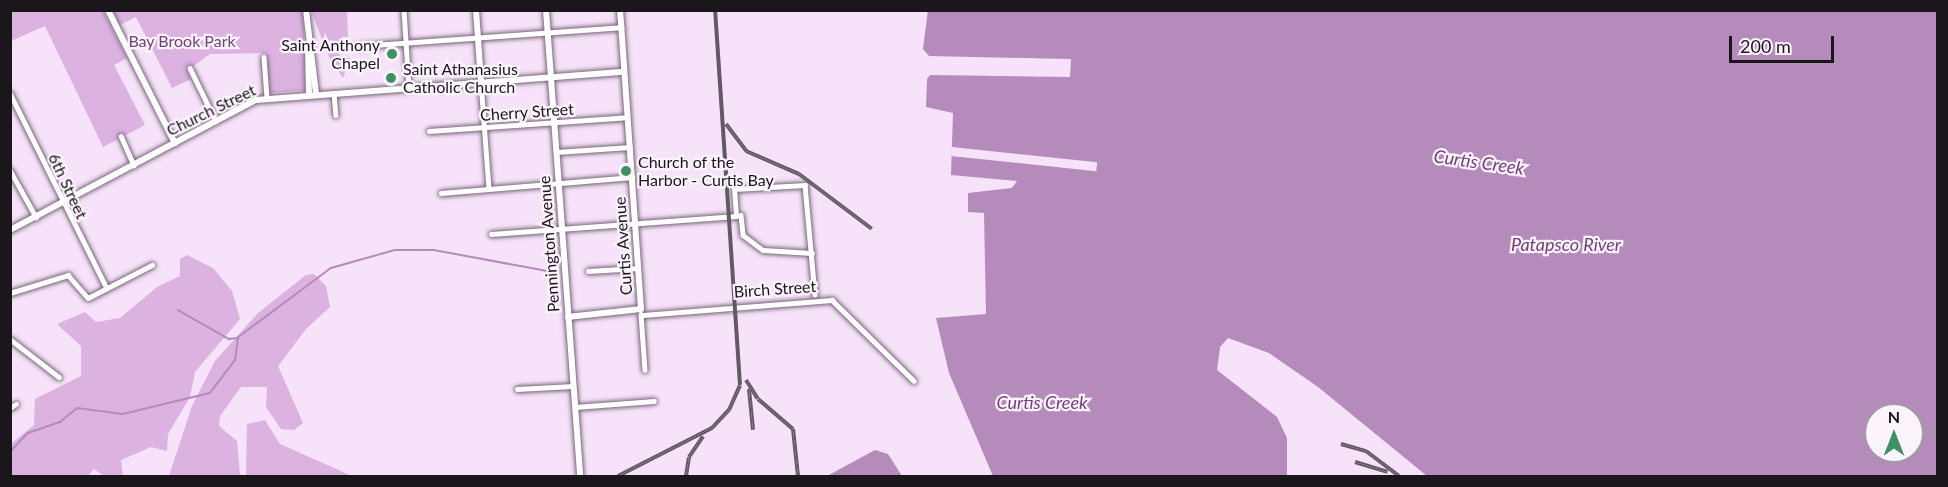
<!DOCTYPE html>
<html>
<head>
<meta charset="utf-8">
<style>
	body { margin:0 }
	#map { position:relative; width:1948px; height:487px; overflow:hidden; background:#f6e2f9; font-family:Lato,sans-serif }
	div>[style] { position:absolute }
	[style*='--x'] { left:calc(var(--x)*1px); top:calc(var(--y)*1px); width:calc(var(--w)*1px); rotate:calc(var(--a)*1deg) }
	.green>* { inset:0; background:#dbb2e0 }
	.water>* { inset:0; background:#b48bba }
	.pier>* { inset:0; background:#f6e2f9; transform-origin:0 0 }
	.stream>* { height:1.5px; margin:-0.75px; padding:0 0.75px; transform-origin:0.75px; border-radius:0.75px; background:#b48bba }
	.roads { filter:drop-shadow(0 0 2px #78667a) drop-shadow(0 0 2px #78667a) }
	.street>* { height:4.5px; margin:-2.25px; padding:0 2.25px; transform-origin:2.25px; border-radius:2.25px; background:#fff }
	.secondary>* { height:6px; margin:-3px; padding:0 3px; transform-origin:3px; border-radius:3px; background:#fff }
	.rail>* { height:4px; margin-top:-2px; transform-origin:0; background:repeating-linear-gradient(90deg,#fcf4fd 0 4.5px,#635965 0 9px); box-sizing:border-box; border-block:2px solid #635965 }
	.dots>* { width:16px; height:16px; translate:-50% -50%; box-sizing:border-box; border:3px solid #fcf4fd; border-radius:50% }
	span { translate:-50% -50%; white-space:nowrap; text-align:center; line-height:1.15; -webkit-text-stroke:4.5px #fcf4fd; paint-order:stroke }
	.park-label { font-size:16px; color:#74407c }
	.poi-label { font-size:16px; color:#1b151c }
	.right { translate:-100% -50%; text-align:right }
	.left { translate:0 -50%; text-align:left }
	.street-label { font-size:16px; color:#1b151c }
	.water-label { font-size:18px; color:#74407c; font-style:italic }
	.frame { position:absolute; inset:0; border:12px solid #1b151c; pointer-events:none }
	.north { position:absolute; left:1864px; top:403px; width:60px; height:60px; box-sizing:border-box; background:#fcf4fd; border:2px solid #a29ba3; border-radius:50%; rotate:0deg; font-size:16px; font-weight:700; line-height:24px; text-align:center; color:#1b151c }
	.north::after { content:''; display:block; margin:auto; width:21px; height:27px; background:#3e9163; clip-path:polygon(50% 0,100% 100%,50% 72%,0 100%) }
	.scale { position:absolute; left:1729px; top:36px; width:105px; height:27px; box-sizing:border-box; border:3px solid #1b151c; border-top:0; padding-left:8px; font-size:18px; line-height:21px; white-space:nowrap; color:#1b151c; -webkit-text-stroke:4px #fcf4fd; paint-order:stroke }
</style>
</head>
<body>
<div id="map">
	<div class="green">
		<i style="clip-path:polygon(10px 11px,103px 11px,127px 58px,114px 65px,145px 125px,103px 147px,45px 26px,11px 41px)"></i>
		<i style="clip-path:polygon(113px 11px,303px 11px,307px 90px,269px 93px,266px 53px,210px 54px,187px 71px,191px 79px,172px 88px,136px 17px,120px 25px)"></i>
		<i style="clip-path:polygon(311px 11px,347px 11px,348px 38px,343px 36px,338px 47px,340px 56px,350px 58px,343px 78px,330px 59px)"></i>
		<i style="clip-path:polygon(187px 255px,213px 268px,232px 291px,240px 319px,195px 372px,190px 397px,168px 434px,167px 451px,151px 447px,121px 460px,123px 476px,104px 476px,94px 469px,88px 476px,11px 476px,11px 444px,34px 425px,35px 399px,81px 376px,81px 346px,57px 324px,85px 312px,96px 322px,120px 318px,157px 287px,180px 276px,180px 259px)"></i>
		<i style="clip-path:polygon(314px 274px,326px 286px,330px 307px,306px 329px,278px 366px,303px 423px,294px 430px,281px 429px,266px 407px,267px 387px,241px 387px,220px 416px,219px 426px,237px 441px,240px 476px,169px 476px,192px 406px,215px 361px,258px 313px,306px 275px)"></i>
		<i style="clip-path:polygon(265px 420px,280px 444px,352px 476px,246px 476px,247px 424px)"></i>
	</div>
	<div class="water">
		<i style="clip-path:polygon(evenodd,928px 10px,1937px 11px,1937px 476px,1427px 476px,1318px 387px,1269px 353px,1228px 338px,1220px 347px,1217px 370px,1277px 417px,1287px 438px,1287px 476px,993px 476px,949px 373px,936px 318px,986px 314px,984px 213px,968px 212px,968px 193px,1012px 188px,1017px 181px,951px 175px,953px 113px,926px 107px,927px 79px,930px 75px,1070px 77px,1071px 59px,929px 56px,923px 49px,928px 10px,1876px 415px,1912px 415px,1912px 451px,1876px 451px,1876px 415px)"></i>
		<i style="clip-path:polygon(875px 450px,888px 454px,902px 476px,827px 476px)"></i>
	</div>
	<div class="pier">
		<i style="left:952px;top:147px;width:146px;height:9px;rotate:6deg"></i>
	</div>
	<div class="stream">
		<i style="--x:178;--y:310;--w:59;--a:29.6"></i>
		<i style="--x:229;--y:339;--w:8;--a:-7"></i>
		<i style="--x:237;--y:338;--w:117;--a:-36.7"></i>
		<i style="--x:331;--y:268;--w:66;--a:-15.7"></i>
		<i style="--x:395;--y:250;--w:39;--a:0"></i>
		<i style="--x:434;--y:250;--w:126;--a:10.5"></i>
		<i style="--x:10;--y:452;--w:26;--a:-47"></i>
		<i style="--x:28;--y:433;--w:34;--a:-19"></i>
		<i style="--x:60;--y:422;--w:22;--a:-39"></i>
		<i style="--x:77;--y:408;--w:46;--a:7.4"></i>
		<i style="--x:123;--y:414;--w:89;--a:-13.6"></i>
		<i style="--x:210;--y:393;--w:41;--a:-52.9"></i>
		<i style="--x:235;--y:360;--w:21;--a:-82"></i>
	</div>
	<div class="roads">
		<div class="street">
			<i style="--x:404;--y:10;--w:77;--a:86.3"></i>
			<i style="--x:359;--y:46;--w:263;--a:-4.1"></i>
			<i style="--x:264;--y:57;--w:41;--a:85.8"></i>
			<i style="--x:190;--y:68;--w:59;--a:63.9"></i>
			<i style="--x:481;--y:82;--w:107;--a:85.7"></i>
			<i style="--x:10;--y:93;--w:218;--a:63.6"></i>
			<i style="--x:334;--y:93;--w:22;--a:85"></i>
			<i style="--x:429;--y:131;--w:198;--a:-4"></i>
			<i style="--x:121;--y:136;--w:32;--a:66"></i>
			<i style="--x:556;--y:152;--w:74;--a:-3.9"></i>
			<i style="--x:10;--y:170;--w:54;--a:61"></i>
			<i style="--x:441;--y:193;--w:192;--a:-4.8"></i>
			<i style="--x:741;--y:215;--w:20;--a:84"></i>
			<i style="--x:743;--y:235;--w:25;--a:37"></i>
			<i style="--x:763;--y:250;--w:49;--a:3.5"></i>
			<i style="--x:491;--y:234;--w:246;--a:-4.2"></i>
			<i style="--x:736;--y:216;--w:27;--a:-94"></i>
			<i style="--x:734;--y:189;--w:71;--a:-3.2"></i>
			<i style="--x:805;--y:185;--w:110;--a:84.8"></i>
			<i style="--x:588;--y:271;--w:50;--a:-3.4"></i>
			<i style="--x:10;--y:293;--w:61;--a:-17.2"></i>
			<i style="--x:68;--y:275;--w:30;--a:49"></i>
			<i style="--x:88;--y:298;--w:72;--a:-27.3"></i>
			<i style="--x:641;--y:314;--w:56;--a:85.9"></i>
			<i style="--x:642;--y:315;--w:191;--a:-4.5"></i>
			<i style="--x:832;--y:300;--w:115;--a:44.6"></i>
			<i style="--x:10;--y:339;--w:62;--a:37.8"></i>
			<i style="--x:517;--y:389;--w:56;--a:-3.1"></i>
			<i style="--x:575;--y:407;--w:79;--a:-4.3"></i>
			<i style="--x:10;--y:408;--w:7;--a:-34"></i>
		</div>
		<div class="secondary">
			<i style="--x:108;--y:10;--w:149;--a:63.3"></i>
			<i style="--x:306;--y:10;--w:85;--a:83.2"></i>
			<i style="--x:476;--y:10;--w:72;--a:86"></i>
			<i style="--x:546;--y:10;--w:467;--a:85.8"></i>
			<i style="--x:308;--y:47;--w:48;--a:88.8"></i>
			<i style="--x:10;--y:230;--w:278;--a:-27.9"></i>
			<i style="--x:256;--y:100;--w:369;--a:-4.4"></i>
			<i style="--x:568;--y:317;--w:73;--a:-6.3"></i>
			<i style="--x:641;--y:309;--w:300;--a:-94"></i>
		</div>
	</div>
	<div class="rail">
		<i style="--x:726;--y:124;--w:34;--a:53"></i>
		<i style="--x:746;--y:151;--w:58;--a:23.5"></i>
		<i style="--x:799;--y:174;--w:91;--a:37"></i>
		<i style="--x:746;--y:380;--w:22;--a:58"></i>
		<i style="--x:758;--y:399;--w:46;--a:40.6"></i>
		<i style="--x:793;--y:429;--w:47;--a:83.9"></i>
		<i style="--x:749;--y:389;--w:41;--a:84.4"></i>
		<i style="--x:1341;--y:444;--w:26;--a:16"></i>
		<i style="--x:1366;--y:451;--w:41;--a:37.1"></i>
		<i style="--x:1355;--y:462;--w:34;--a:17"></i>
		<i style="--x:618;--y:476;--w:106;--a:-27.1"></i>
		<i style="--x:712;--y:428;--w:25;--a:-47"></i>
		<i style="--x:729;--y:410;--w:27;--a:-66"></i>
		<i style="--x:740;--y:385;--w:376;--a:-93.8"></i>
		<i style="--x:686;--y:476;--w:19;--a:-81"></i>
		<i style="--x:689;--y:457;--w:25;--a:-56"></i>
	</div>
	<div class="dots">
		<i style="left:392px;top:54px;background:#3e9163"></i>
		<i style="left:391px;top:78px;background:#3e9163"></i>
		<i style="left:626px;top:171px;background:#3e9163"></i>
	</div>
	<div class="park-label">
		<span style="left:182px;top:41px">Bay Brook Park</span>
	</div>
	<div class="poi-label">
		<span class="right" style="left:380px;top:54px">Saint Anthony<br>Chapel</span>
		<span class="left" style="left:403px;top:78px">Saint Athanasius<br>Catholic Church</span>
		<span class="left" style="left:638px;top:171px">Church of the<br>Harbor - Curtis Bay</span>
	</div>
	<div class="street-label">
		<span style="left:211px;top:110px;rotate:-26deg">Church Street</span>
		<span style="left:527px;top:112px;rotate:-4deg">Cherry Street</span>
		<span style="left:68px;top:186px;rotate:65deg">6th Street</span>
		<span style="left:549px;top:244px;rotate:-94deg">Pennington Avenue</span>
		<span style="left:623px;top:246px;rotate:-94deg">Curtis Avenue</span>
		<span style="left:775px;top:289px;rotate:-4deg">Birch Street</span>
	</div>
	<div class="water-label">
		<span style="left:1479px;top:162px;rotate:8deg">Curtis Creek</span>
		<span style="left:1566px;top:244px">Patapsco River</span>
		<span style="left:1042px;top:402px">Curtis Creek</span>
	</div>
	<div class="frame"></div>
	<div class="north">N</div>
	<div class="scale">200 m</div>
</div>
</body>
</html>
